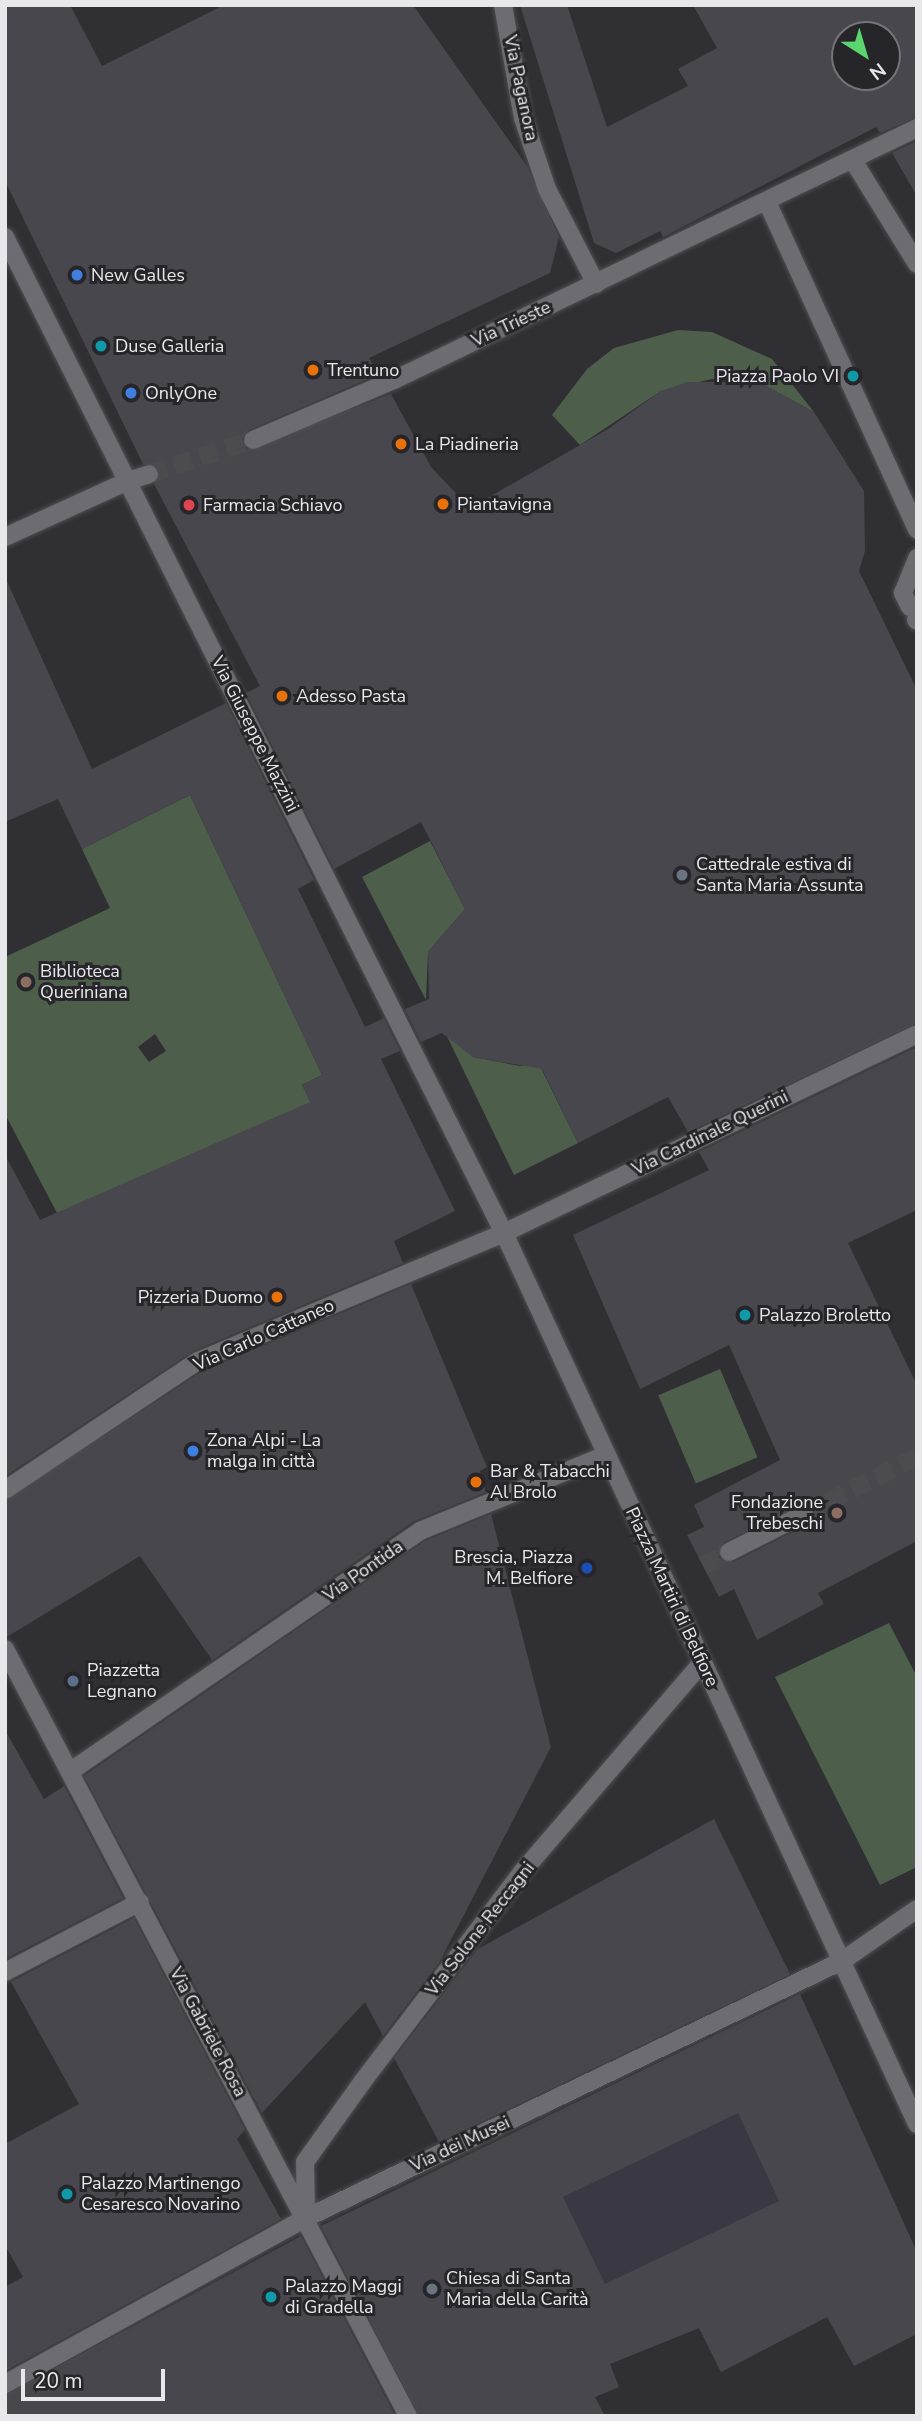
<!DOCTYPE html>
<html>
<head>
<meta charset="utf-8">
<style>
	body { margin:0 }
	#map { position:relative; width:922px; height:2421px; overflow:hidden; background:#302f34; font-family:"Nunito Sans",sans-serif }
	div>[style] { position:absolute }
	[style*='--x'] { left:calc(var(--x)*1px); top:calc(var(--y)*1px); width:calc(var(--w)*1px); rotate:calc(var(--a)*1deg) }
	.built>* { inset:0; background:#393843 }
	.green>* { inset:0; background:#4d5f4b; transform-origin:0 0 }
	.building>* { inset:0; background:#48474d }
	.pedestrian-tunnel>* { height:18px; margin-top:-9px; transform-origin:0; background:repeating-linear-gradient(90deg,#4c4b4f 0 18px,transparent 0 27px) }
	.roads { filter:drop-shadow(0 0 2px #4e4d52) drop-shadow(0 0 2px #4e4d52) }
	.pedestrian>* { height:18px; margin:-9px; padding:0 9px; transform-origin:9px; border-radius:9px; background:#6d6c73 }
	.minor>* { height:18px; margin:-9px; padding:0 9px; transform-origin:9px; border-radius:9px; background:#6d6c73 }
	.dots>* { width:19px; height:19px; translate:-50% -50%; box-sizing:border-box; border:4px solid #26252a; border-radius:50% }
	span { translate:-50% -50%; white-space:nowrap; text-align:center; line-height:1.15; -webkit-text-stroke:6px #26252a; paint-order:stroke }
	.street-label { font-size:18px; color:#e8e7eb }
	.poi-label { font-size:18px; color:#e8e7eb }
	.left { translate:0 -50%; text-align:left }
	.right { translate:-100% -50%; text-align:right }
	.frame { position:absolute; inset:0; border:7px solid #e8e7eb; pointer-events:none }
	.north { position:absolute; left:831px; top:21px; width:70px; height:70px; box-sizing:border-box; background:#26252a; border:2px solid #747377; border-radius:50%; rotate:143deg; font-size:19px; font-weight:700; line-height:28px; text-align:center; color:#e8e7eb }
	.north::after { content:''; display:block; margin:auto; width:24px; height:32px; background:#5bd56d; clip-path:polygon(50% 0,100% 100%,50% 72%,0 100%) }
	.scale { position:absolute; left:21px; top:2369px; width:144px; height:32px; box-sizing:border-box; border:4px solid #e8e7eb; border-top:0; padding-left:9px; font-size:21px; line-height:24px; white-space:nowrap; color:#e8e7eb; -webkit-text-stroke:5px #26252a; paint-order:stroke }
</style>
</head>
<body>
<div id="map">
	<div class="built">
		<i style="clip-path:polygon(802px 1999px,799px 2289px,816px 2323px,721px 2372px,699px 2328px,610px 2364px,619px 2387px,582px 2403px,516px 2134px)"></i>
	</div>
	<div class="green">
		<i style="clip-path:polygon(678px 330px,712px 332px,772px 359px,814px 412px,759px 382px,712px 379px,661px 391px,580px 445px,552px 415px,587px 369px,614px 348px)"></i>
		<i style="clip-path:polygon(evenodd,190px 795px,322px 1075px,302px 1085px,311px 1103px,57px 1213px,5px 1114px,5px 957px,110px 908px,82px 849px,190px 795px,155px 1034px,166px 1051px,149px 1062px,138px 1047px,155px 1034px)"></i>
		<i style="clip-path:polygon(430px 841px,465px 909px,428px 952px,426px 1000px,362px 877px)"></i>
		<i style="clip-path:polygon(445px 1032px,473px 1057px,520px 1066px,538px 1062px,578px 1143px,514px 1175px)"></i>
		<i style="left:720px;top:1369px;width:96px;height:67px;rotate:67deg"></i>
		<i style="clip-path:polygon(889px 1623px,917px 1677px,917px 1867px,880px 1885px,775px 1677px)"></i>
	</div>
	<div class="building">
		<i style="clip-path:polygon(5px 5px,70px 5px,102px 66px,224px 5px,413px 5px,527px 166px,559px 237px,550px 273px,369px 358px,379px 374px,249px 430px,242px 439px,247px 449px,391px 394px,431px 467px,470px 508px,608px 429px,661px 391px,687px 382px,759px 382px,814px 412px,864px 491px,865px 551px,859px 571px,917px 690px,917px 1023px,688px 1132px,668px 1097px,578px 1143px,542px 1069px,473px 1057px,442px 1033px,421px 1042px,405px 1009px,429px 999px,428px 952px,465px 909px,421px 822px,334px 869px,246px 693px,260px 686px,154px 484px,159px 470px,143px 464px,5px 181px)"></i>
		<i style="clip-path:polygon(evenodd,520px 5px,567px 5px,607px 127px,688px 86px,678px 69px,717px 48px,693px 5px,917px 5px,917px 117px,880px 133px,876px 127px,663px 237px,660px 231px,616px 253px,594px 243px,520px 5px,845px 35px,887px 35px,887px 77px,845px 77px,845px 35px)"></i>
		<i style="clip-path:polygon(917px 141px,917px 196px,892px 153px)"></i>
		<i style="clip-path:polygon(5px 577px,92px 769px,226px 703px,314px 880px,298px 889px,365px 1027px,384px 1018px,400px 1051px,381px 1059px,455px 1211px,394px 1241px,403px 1263px,193px 1351px,5px 1476px,5px 1155px,40px 1220px,310px 1102px,302px 1085px,322px 1075px,190px 795px,82px 849px,58px 799px,5px 822px)"></i>
		<i style="clip-path:polygon(evenodd,917px 1047px,917px 1210px,848px 1243px,917px 1385px,917px 1541px,818px 1593px,824px 1604px,757px 1640px,734px 1589px,719px 1597px,687px 1535px,704px 1527px,694px 1505px,780px 1460px,729px 1345px,640px 1389px,573px 1235px,709px 1170px,699px 1152px,917px 1047px,805px 1503px,815px 1514px,809px 1524px,734px 1562px,719px 1558px,724px 1542px,805px 1503px)"></i>
		<i style="clip-path:polygon(411px 1284px,487px 1467px,480px 1471px,486px 1492px,414px 1521px,212px 1660px,140px 1556px,5px 1638px,5px 1501px,203px 1371px)"></i>
		<i style="clip-path:polygon(491px 1514px,551px 1747px,440px 1961px,383px 2036px,365px 2002px,262px 2113px,84px 1776px,425px 1541px)"></i>
		<i style="clip-path:polygon(5px 1730px,44px 1799px,64px 1786px,123px 1898px,5px 1959px)"></i>
		<i style="clip-path:polygon(714px 1819px,790px 1974px,439px 2142px,394px 2058px,478px 1949px)"></i>
		<i style="clip-path:polygon(134px 1918px,245px 2130px,237px 2139px,281px 2219px,5px 2371px,5px 2287px,23px 2277px,5px 2245px,5px 2144px,79px 2104px,11px 1982px)"></i>
		<i style="clip-path:polygon(evenodd,800px 1994px,917px 2252px,917px 2334px,854px 2366px,827px 2317px,721px 2372px,699px 2328px,610px 2364px,619px 2387px,595px 2397px,605px 2416px,419px 2416px,321px 2226px,800px 1994px,738px 2113px,779px 2201px,605px 2284px,563px 2197px,738px 2113px)"></i>
		<i style="clip-path:polygon(301px 2236px,395px 2416px,5px 2416px,5px 2395px)"></i>
	</div>
	<div class="pedestrian-tunnel">
		<i style="--x:149;--y:474;--w:109;--a:-18.1"></i>
		<i style="--x:804;--y:1514;--w:127;--a:-26.8"></i>
		<i style="--x:703;--y:1566;--w:30;--a:-28"></i>
	</div>
	<div class="roads">
		<div class="pedestrian">
			<i style="--x:854;--y:162;--w:120;--a:58.3"></i>
			<i style="--x:768;--y:204;--w:358;--a:65.4"></i>
			<i style="--x:253;--y:440;--w:153;--a:-23.1"></i>
			<i style="--x:128;--y:481;--w:22;--a:-18"></i>
			<i style="--x:910;--y:607;--w:16;--a:-117"></i>
			<i style="--x:903;--y:593;--w:38;--a:-68"></i>
			<i style="--x:916;--y:620;--w:1;--a:45"></i>
			<i style="--x:729;--y:1552;--w:84;--a:-26.9"></i>
			<i style="--x:306;--y:2218;--w:594;--a:-25.62"></i>
		</div>
		<div class="minor">
			<i style="--x:503;--y:5;--w:115;--a:80"></i>
			<i style="--x:523;--y:118;--w:75;--a:71.3"></i>
			<i style="--x:547;--y:189;--w:107;--a:62.7"></i>
			<i style="--x:5;--y:237;--w:1114;--a:63.39"></i>
			<i style="--x:504;--y:1233;--w:982;--a:65.13"></i>
			<i style="--x:394;--y:380;--w:581;--a:-25.73"></i>
			<i style="--x:5;--y:537;--w:135;--a:-24.5"></i>
			<i style="--x:5;--y:1490;--w:232;--a:-33.8"></i>
			<i style="--x:198;--y:1361;--w:332;--a:-22.7"></i>
			<i style="--x:504;--y:1233;--w:458;--a:-25.7"></i>
			<i style="--x:5;--y:1649;--w:866;--a:62.28"></i>
			<i style="--x:71;--y:1771;--w:424;--a:-34.5"></i>
			<i style="--x:420;--y:1531;--w:201;--a:-22.2"></i>
			<i style="--x:842;--y:1961;--w:91;--a:-34.7"></i>
			<i style="--x:5;--y:1972;--w:152;--a:-27.4"></i>
			<i style="--x:306;--y:2213;--w:51;--a:-91.1"></i>
			<i style="--x:305;--y:2162;--w:100;--a:-54.4"></i>
			<i style="--x:363;--y:2081;--w:263;--a:-52.7"></i>
			<i style="--x:522;--y:1872;--w:276;--a:-49.3"></i>
			<i style="--x:5;--y:2384;--w:344;--a:-28.9"></i>
		</div>
	</div>
	<div class="dots">
		<i style="left:77px;top:275px;background:#3f7fe0"></i>
		<i style="left:101px;top:346px;background:#0f9aa8"></i>
		<i style="left:313px;top:370px;background:#e8710a"></i>
		<i style="left:853px;top:376px;background:#0f9aa8"></i>
		<i style="left:131px;top:393px;background:#3f7fe0"></i>
		<i style="left:401px;top:444px;background:#e8710a"></i>
		<i style="left:443px;top:504px;background:#e8710a"></i>
		<i style="left:189px;top:505px;background:#e0444e"></i>
		<i style="left:282px;top:696px;background:#e8710a"></i>
		<i style="left:682px;top:875px;background:#6b7280"></i>
		<i style="left:26px;top:982px;background:#8d6e63"></i>
		<i style="left:277px;top:1297px;background:#e8710a"></i>
		<i style="left:745px;top:1315px;background:#0f9aa8"></i>
		<i style="left:193px;top:1451px;background:#3f7fe0"></i>
		<i style="left:476px;top:1482px;background:#e8710a"></i>
		<i style="left:837px;top:1513px;background:#8d6e63"></i>
		<i style="left:587px;top:1568px;background:#1a4fb4"></i>
		<i style="left:73px;top:1681px;background:#5c6f8a"></i>
		<i style="left:67px;top:2194px;background:#0f9aa8"></i>
		<i style="left:432px;top:2289px;background:#6b7280"></i>
		<i style="left:271px;top:2297px;background:#0f9aa8"></i>
	</div>
	<div class="street-label">
		<span style="left:521px;top:88px;rotate:78deg">Via Paganora</span>
		<span style="left:511px;top:324px;rotate:-25deg">Via Trieste</span>
		<span style="left:255px;top:734px;rotate:63deg">Via Giuseppe Mazzini</span>
		<span style="left:710px;top:1133px;rotate:-26deg">Via Cardinale Querini</span>
		<span style="left:264px;top:1335px;rotate:-24deg">Via Carlo Cattaneo</span>
		<span style="left:363px;top:1571px;rotate:-35deg">Via Pontida</span>
		<span style="left:672px;top:1597px;rotate:65deg">Piazza Martiri di Belfiore</span>
		<span style="left:480px;top:1929px;rotate:-52deg">Via Solone Reccagni</span>
		<span style="left:208px;top:2032px;rotate:62deg">Via Gabriele Rosa</span>
		<span style="left:460px;top:2144px;rotate:-25deg">Via dei Musei</span>
	</div>
	<div class="poi-label">
		<span class="left" style="left:91px;top:275px">New Galles</span>
		<span class="left" style="left:115px;top:346px">Duse Galleria</span>
		<span class="left" style="left:327px;top:370px">Trentuno</span>
		<span class="right" style="left:839px;top:376px">Piazza Paolo VI</span>
		<span class="left" style="left:145px;top:393px">OnlyOne</span>
		<span class="left" style="left:415px;top:444px">La Piadineria</span>
		<span class="left" style="left:457px;top:504px">Piantavigna</span>
		<span class="left" style="left:203px;top:505px">Farmacia Schiavo</span>
		<span class="left" style="left:296px;top:696px">Adesso Pasta</span>
		<span class="left" style="left:696px;top:875px">Cattedrale estiva di<br>Santa Maria Assunta</span>
		<span class="left" style="left:40px;top:982px">Biblioteca<br>Queriniana</span>
		<span class="right" style="left:263px;top:1297px">Pizzeria Duomo</span>
		<span class="left" style="left:759px;top:1315px">Palazzo Broletto</span>
		<span class="left" style="left:207px;top:1451px">Zona Alpi - La<br>malga in città</span>
		<span class="left" style="left:490px;top:1482px">Bar &amp; Tabacchi<br>Al Brolo</span>
		<span class="right" style="left:823px;top:1513px">Fondazione<br>Trebeschi</span>
		<span class="right" style="left:573px;top:1568px">Brescia, Piazza<br>M. Belfiore</span>
		<span class="left" style="left:87px;top:1681px">Piazzetta<br>Legnano</span>
		<span class="left" style="left:81px;top:2194px">Palazzo Martinengo<br>Cesaresco Novarino</span>
		<span class="left" style="left:446px;top:2289px">Chiesa di Santa<br>Maria della Carità</span>
		<span class="left" style="left:285px;top:2297px">Palazzo Maggi<br>di Gradella</span>
	</div>
	<div class="frame"></div>
	<div class="north">N</div>
	<div class="scale">20 m</div>
</div>
</body>
</html>
